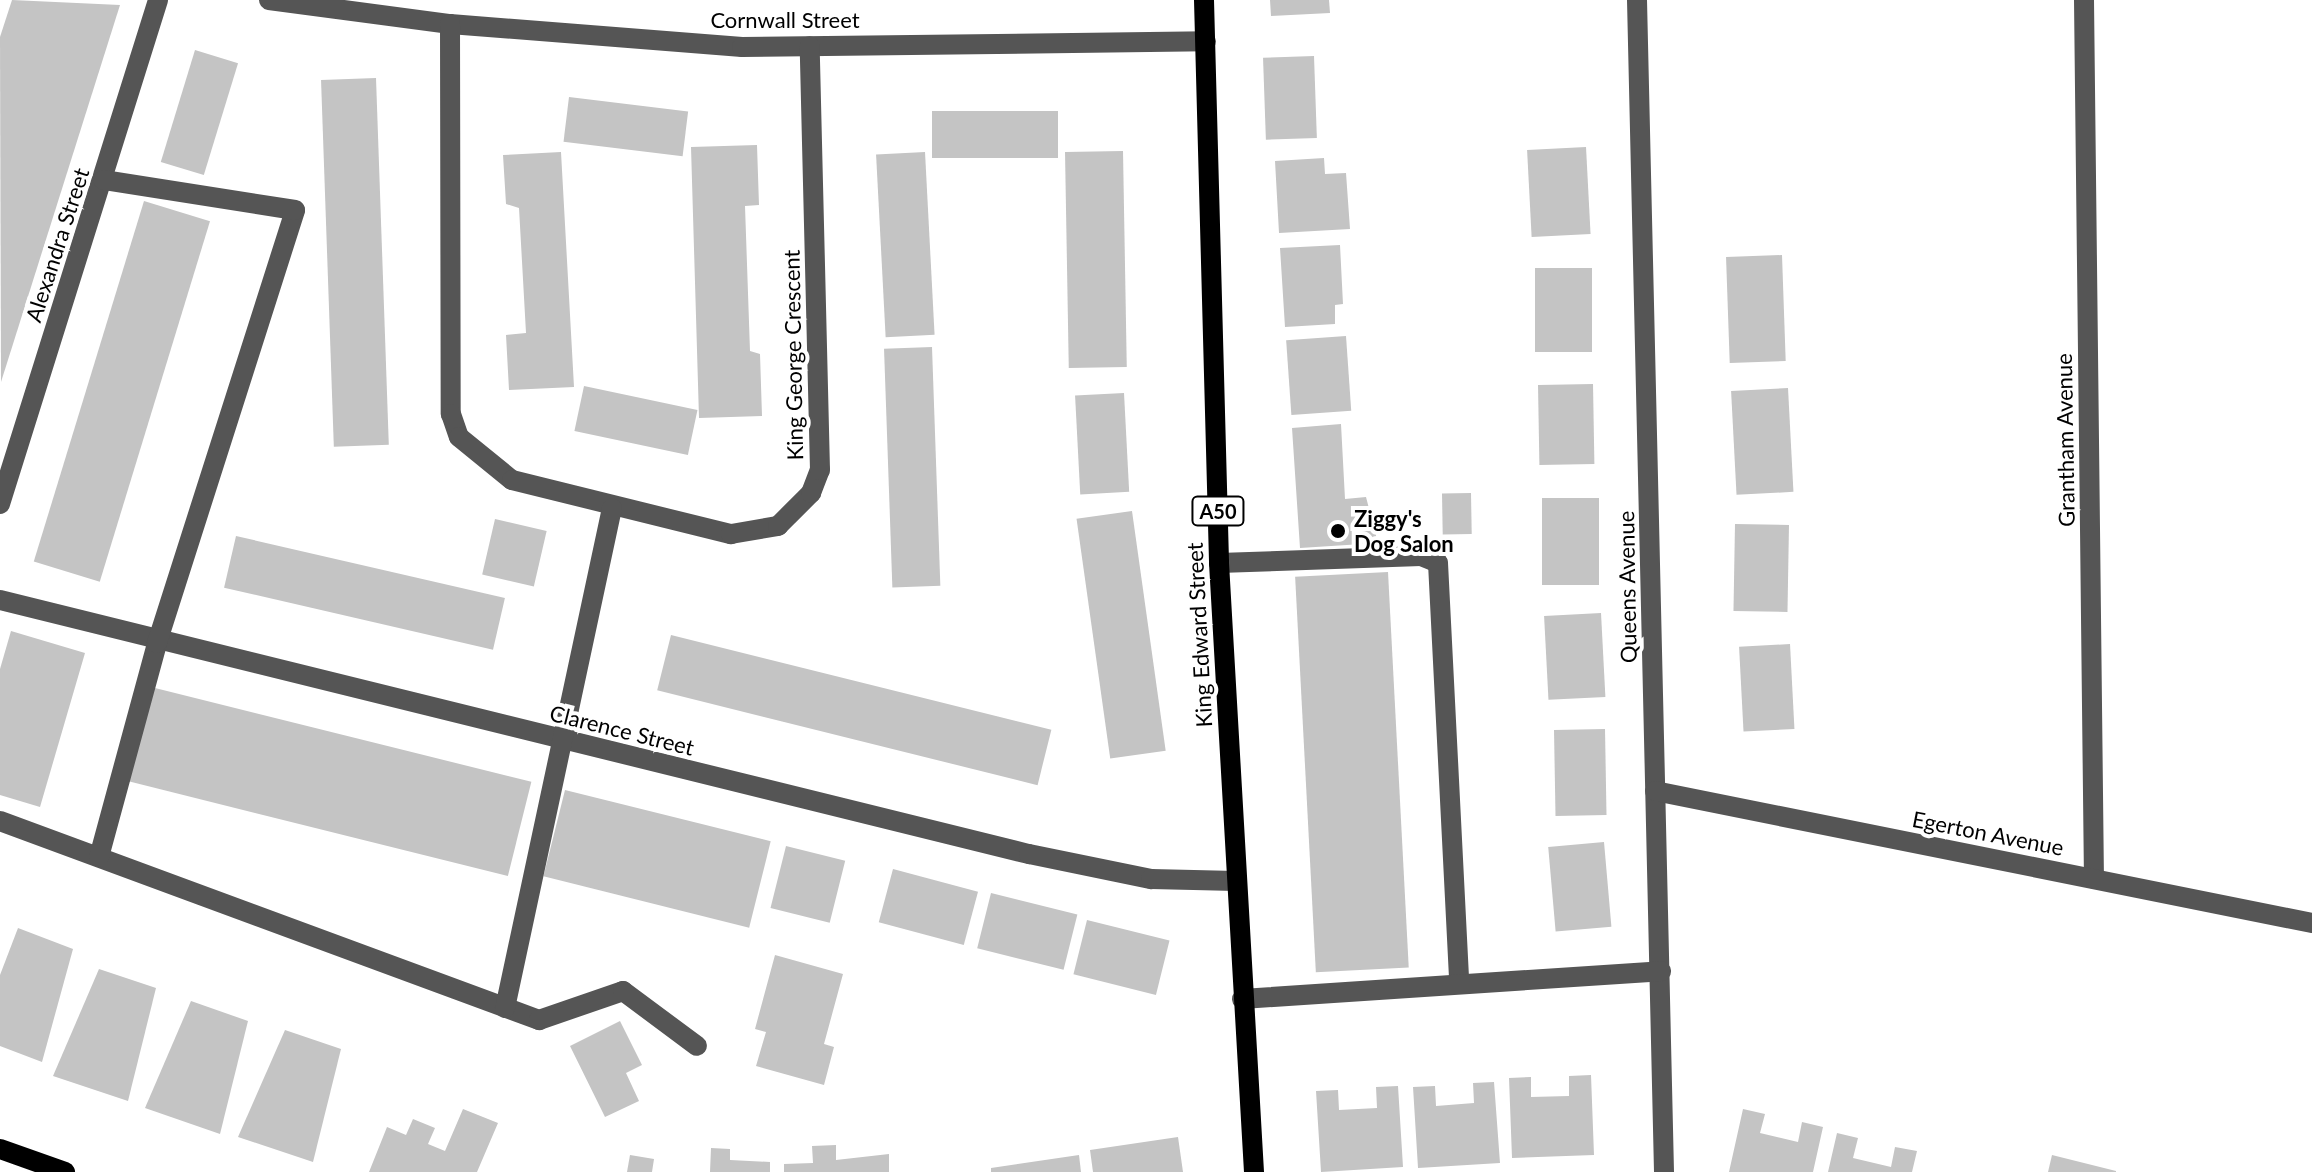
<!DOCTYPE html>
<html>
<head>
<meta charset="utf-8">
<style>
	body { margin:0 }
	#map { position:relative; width:2312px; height:1172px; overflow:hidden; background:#fff; font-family:Lato,sans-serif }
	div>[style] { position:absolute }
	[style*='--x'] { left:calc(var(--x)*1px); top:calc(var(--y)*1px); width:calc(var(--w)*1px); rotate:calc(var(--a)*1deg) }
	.building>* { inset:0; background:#c4c4c4; transform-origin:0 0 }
	.minor>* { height:20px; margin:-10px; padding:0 10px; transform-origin:10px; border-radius:10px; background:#555 }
	.major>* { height:20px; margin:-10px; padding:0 10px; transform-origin:10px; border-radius:10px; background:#000 }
	.dots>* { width:22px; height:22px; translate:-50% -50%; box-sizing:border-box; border:4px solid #fff; border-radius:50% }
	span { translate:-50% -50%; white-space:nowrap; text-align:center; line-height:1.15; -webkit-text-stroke:8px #fff; paint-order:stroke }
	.shield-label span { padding:2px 6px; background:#fff; border:2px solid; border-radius:6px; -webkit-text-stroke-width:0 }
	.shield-label { font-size:20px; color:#000; font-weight:700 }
	.street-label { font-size:22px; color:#000 }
	.poi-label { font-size:22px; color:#000; font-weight:700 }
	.left { translate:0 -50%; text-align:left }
</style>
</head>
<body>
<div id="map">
	<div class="building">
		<i style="clip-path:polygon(12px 0,120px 5px,1px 382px,0 37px)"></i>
		<i style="clip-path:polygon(1270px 0,1329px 0,1330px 13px,1271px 16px)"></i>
		<i style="left:195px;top:50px;width:45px;height:117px;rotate:17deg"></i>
		<i style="left:1314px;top:56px;width:82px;height:51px;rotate:88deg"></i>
		<i style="left:376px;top:78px;width:367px;height:55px;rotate:88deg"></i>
		<i style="left:569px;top:97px;width:120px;height:45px;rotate:7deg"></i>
		<i style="left:1058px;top:111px;width:47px;height:126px;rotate:90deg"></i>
		<i style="clip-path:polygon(757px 145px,759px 205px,745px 206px,750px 351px,760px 354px,762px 416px,699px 418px,691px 147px)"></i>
		<i style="left:1586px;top:147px;width:87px;height:59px;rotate:87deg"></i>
		<i style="left:1123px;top:151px;width:216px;height:58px;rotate:89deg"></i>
		<i style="clip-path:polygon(561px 152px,574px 387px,509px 390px,506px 335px,526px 333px,519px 208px,506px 204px,503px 155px)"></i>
		<i style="left:925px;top:152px;width:183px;height:49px;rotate:87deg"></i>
		<i style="clip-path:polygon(1324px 158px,1325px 174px,1346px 173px,1350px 229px,1279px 233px,1275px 161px)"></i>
		<i style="left:144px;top:201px;width:69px;height:377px;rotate:17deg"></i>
		<i style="clip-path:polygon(1340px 245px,1343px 304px,1335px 305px,1335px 324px,1285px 327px,1280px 248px)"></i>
		<i style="left:1782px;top:255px;width:106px;height:56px;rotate:88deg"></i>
		<i style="left:1535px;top:268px;width:57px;height:84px"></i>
		<i style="left:1346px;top:336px;width:75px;height:60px;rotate:86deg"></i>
		<i style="left:932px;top:347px;width:239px;height:48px;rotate:88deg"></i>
		<i style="left:1593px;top:384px;width:80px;height:55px;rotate:89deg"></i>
		<i style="left:584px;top:386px;width:116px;height:46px;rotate:12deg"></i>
		<i style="left:1788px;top:388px;width:104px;height:57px;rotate:87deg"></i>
		<i style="left:1124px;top:393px;width:99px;height:49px;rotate:87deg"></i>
		<i style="clip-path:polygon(1341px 424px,1345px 499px,1366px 497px,1378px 543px,1300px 548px,1292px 428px)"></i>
		<i style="left:1471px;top:493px;width:41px;height:29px;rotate:89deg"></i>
		<i style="left:1542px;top:498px;width:57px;height:87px"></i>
		<i style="left:1132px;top:511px;width:242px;height:56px;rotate:82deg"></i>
		<i style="left:495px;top:519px;width:53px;height:57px;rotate:13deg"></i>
		<i style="left:1735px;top:524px;width:54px;height:87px;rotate:1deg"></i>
		<i style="left:236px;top:536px;width:276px;height:53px;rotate:13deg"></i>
		<i style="left:1388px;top:572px;width:396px;height:93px;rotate:87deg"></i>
		<i style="left:1601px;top:613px;width:84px;height:57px;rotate:87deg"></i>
		<i style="clip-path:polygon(11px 631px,85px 653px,40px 807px,0 795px,0 669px)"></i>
		<i style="left:671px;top:635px;width:392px;height:57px;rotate:14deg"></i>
		<i style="left:1790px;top:644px;width:85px;height:51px;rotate:87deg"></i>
		<i style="left:151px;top:687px;width:392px;height:97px;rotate:14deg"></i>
		<i style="left:1605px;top:729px;width:86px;height:51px;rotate:89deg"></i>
		<i style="left:565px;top:790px;width:212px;height:89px;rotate:14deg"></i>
		<i style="left:1604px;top:842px;width:85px;height:56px;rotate:85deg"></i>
		<i style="left:786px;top:846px;width:61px;height:64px;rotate:14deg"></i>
		<i style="left:893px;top:869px;width:88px;height:55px;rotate:15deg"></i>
		<i style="left:991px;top:893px;width:89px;height:57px;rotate:14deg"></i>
		<i style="left:1087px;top:920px;width:85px;height:56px;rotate:14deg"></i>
		<i style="clip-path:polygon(18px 928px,73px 949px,42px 1062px,0 1046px,0 975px)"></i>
		<i style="clip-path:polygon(775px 955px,843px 974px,824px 1044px,834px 1047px,824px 1085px,756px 1066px,766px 1032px,755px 1029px)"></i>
		<i style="clip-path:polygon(99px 969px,156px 988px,128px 1101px,53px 1076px)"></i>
		<i style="clip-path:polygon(191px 1001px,248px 1021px,220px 1134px,145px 1108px)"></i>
		<i style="clip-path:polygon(620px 1021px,642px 1065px,626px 1073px,639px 1101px,605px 1117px,570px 1046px)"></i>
		<i style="clip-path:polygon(285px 1030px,341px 1049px,313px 1162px,238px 1137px)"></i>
		<i style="clip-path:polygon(1591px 1075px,1594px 1155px,1512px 1158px,1509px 1078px,1531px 1077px,1531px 1097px,1569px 1096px,1569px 1076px)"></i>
		<i style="clip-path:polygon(1494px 1082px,1500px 1163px,1418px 1168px,1413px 1087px,1435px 1086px,1436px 1106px,1474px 1103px,1473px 1083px)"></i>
		<i style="clip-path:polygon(1398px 1086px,1403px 1167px,1321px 1172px,1316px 1091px,1338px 1090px,1339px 1110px,1377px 1108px,1376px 1087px)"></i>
		<i style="clip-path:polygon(463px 1109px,498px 1123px,477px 1172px,369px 1172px,387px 1127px,406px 1135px,413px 1119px,435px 1128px,428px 1144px,445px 1151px)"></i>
		<i style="clip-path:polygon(1743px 1109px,1765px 1114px,1760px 1133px,1798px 1142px,1802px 1122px,1823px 1127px,1813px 1172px,1729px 1172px)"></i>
		<i style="clip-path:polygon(1837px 1133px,1858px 1138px,1853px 1158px,1891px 1167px,1895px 1147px,1917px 1151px,1912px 1172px,1828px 1172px)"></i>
		<i style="clip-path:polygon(1178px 1137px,1183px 1172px,1093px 1172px,1090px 1150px)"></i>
		<i style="clip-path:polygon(836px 1145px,836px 1160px,889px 1154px,889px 1172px,784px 1172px,784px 1164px,813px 1163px,812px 1146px)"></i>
		<i style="clip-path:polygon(711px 1148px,730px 1149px,730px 1160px,770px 1162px,770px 1172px,710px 1172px)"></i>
		<i style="clip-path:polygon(630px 1155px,654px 1159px,652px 1172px,627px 1172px)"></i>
		<i style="clip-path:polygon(1079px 1155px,1081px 1172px,991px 1172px,991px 1168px)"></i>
		<i style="clip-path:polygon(2052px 1155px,2116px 1171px,2116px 1172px,2048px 1172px)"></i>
	</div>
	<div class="minor">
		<i style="--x:269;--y:0;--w:183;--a:7.6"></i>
		<i style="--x:450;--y:24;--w:293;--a:4.5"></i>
		<i style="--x:742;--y:47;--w:464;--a:-0.7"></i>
		<i style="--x:1637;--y:0;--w:1172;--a:88.68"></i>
		<i style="--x:2084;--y:0;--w:879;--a:89.35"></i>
		<i style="--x:450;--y:24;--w:390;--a:89.9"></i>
		<i style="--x:451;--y:414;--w:24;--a:71"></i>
		<i style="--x:459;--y:437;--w:68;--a:39.1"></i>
		<i style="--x:512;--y:480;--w:226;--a:13.9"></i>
		<i style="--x:731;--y:534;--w:48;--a:-9.7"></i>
		<i style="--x:778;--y:526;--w:47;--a:-45"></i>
		<i style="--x:811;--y:493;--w:25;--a:-69"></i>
		<i style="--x:820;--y:470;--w:424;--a:-91.4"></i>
		<i style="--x:0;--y:504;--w:528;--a:-72.59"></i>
		<i style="--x:1219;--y:563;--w:202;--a:-2"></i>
		<i style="--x:1421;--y:556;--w:18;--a:22"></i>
		<i style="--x:1438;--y:563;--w:420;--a:87.1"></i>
		<i style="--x:0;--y:600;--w:1060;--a:13.87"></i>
		<i style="--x:1029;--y:854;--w:125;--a:11.6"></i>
		<i style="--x:1151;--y:879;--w:85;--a:1.3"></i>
		<i style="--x:1655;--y:791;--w:670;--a:11.36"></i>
		<i style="--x:0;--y:821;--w:575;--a:20.26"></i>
		<i style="--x:539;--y:1020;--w:89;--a:-19"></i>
		<i style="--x:623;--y:991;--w:92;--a:36.6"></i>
		<i style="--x:99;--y:857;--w:222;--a:-74.8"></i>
		<i style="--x:157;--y:643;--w:454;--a:-72.3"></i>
		<i style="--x:295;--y:210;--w:194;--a:-171.1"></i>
		<i style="--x:1242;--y:999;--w:420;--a:-3.8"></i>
		<i style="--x:505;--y:1008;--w:511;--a:-77.92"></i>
	</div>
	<div class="major">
		<i style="--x:1204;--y:0;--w:563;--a:88.47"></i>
		<i style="--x:1219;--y:563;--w:610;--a:86.71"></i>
		<i style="--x:0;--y:1149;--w:69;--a:19.5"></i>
	</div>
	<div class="dots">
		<i style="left:1338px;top:531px;background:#000"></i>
	</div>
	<div class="shield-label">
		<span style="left:1218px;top:511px">A50</span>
	</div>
	<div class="street-label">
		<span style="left:785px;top:20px">Cornwall Street</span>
		<span style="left:57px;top:245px;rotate:-72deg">Alexandra Street</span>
		<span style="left:793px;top:355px;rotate:-91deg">King George Crescent</span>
		<span style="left:2065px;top:440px;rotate:-91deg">Grantham Avenue</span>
		<span style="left:1627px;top:587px;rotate:-91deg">Queens Avenue</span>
		<span style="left:1199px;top:635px;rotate:-93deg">King Edward Street</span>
		<span style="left:622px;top:730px;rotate:14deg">Clarence Street</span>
		<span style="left:1988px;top:833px;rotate:11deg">Egerton Avenue</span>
	</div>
	<div class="poi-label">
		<span class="left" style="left:1354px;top:531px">Ziggy's<br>Dog Salon</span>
	</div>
</div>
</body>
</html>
